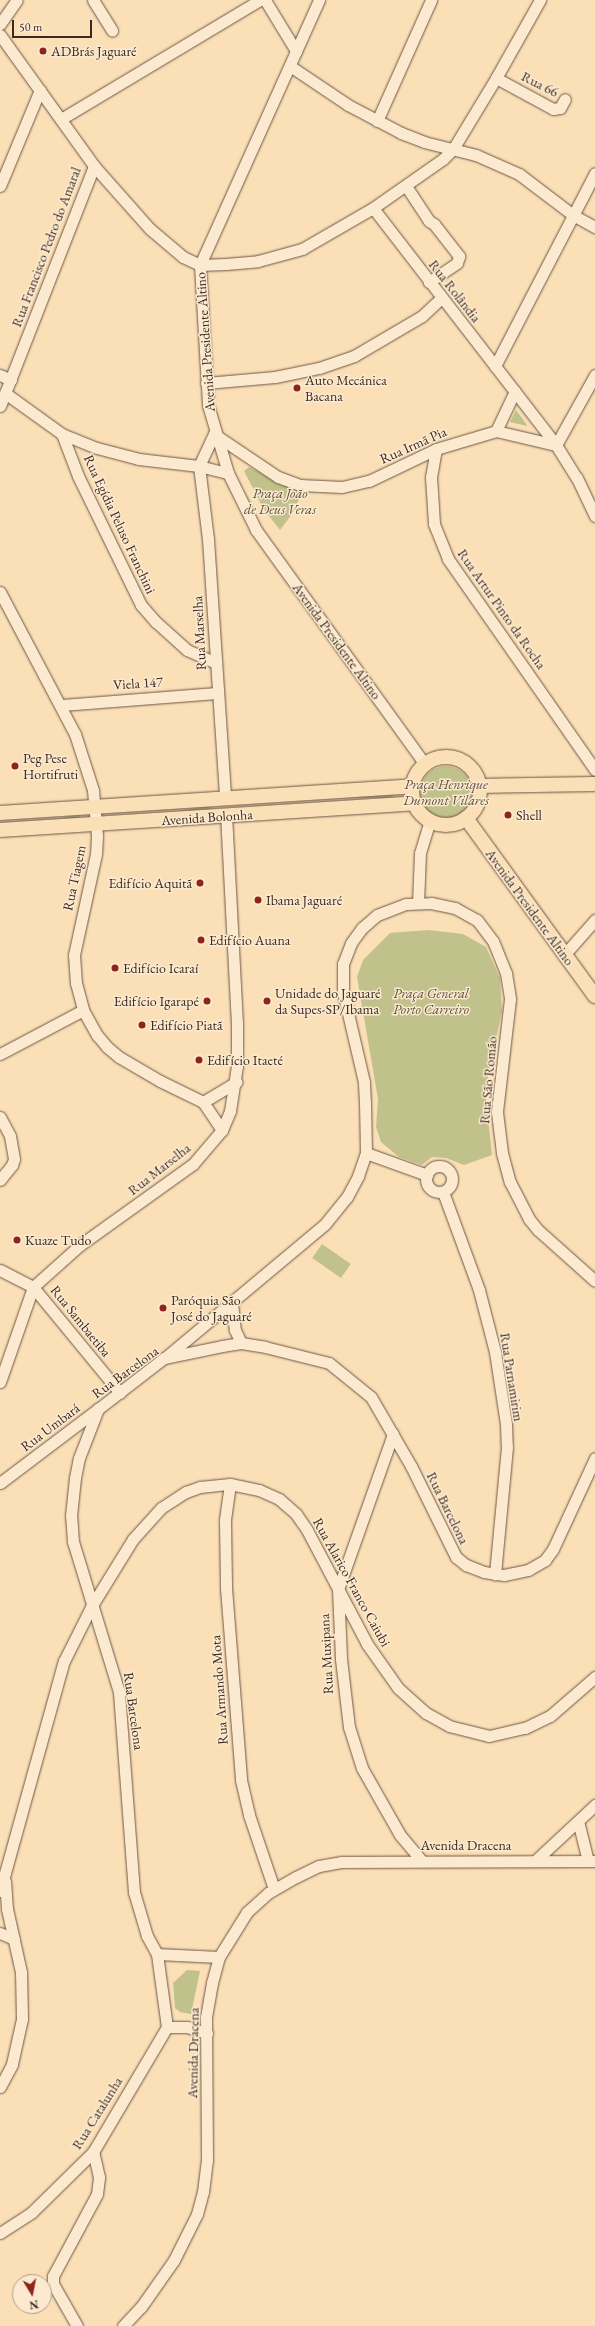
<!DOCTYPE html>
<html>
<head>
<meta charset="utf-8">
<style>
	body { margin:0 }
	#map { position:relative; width:595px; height:2326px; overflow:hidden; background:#fbdfb6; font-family:"EB Garamond",serif }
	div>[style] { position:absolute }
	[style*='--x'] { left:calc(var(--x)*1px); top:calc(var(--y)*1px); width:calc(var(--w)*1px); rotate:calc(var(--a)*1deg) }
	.green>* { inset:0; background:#c1c18c; transform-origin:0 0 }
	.round { border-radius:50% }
	.roads { filter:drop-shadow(0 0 1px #6b5746) drop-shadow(0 0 1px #6b5746) }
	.minor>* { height:11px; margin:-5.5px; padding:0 5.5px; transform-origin:5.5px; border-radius:5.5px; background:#fcead0 }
	.minor>.ring { margin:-5.5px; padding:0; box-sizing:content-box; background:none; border:11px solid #fcead0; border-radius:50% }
	.major>* { height:14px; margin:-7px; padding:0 7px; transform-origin:7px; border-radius:7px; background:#fbdfb6 }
	.major>.ring { margin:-7px; padding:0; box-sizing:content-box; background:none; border:14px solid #fbdfb6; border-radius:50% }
	.dots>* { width:11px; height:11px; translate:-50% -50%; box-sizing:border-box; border:2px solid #fcead0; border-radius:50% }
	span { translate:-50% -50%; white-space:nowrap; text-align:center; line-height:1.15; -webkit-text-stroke:3px #fcead0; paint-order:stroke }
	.poi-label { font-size:14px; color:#3b2a21 }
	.left { translate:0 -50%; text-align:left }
	.right { translate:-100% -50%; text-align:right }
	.street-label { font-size:14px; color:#3b2a21 }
	.park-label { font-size:14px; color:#5c503c; font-style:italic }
	.north { position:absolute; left:12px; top:2274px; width:40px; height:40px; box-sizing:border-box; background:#fcead0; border:1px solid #af9d8a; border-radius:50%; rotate:170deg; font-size:11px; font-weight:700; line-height:16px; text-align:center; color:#3b2a21 }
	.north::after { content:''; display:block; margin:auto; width:14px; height:18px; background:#8f2418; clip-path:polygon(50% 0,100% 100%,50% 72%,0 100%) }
	.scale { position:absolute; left:12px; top:20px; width:80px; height:18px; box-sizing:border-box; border:2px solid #3b2a21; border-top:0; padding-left:5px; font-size:12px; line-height:14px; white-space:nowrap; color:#3b2a21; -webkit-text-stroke:3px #fcead0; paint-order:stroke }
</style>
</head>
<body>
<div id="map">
	<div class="green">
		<i style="clip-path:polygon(516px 410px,527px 425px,527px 426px,510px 422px)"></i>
		<i style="clip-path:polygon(249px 467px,291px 488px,303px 491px,292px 514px,280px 530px,263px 508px,244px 471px)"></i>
		<i class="round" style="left:420px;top:766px;width:52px;height:52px"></i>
		<i style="left:393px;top:794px;width:4px;height:154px;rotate:90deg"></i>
		<i style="left:210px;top:805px;width:5px;height:91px;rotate:79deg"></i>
		<i style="left:79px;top:814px;width:4px;height:72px;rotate:76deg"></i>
		<i style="clip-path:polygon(428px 930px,463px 934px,486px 947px,500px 978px,502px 1011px,485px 1090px,492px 1155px,464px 1165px,446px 1158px,432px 1157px,422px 1165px,399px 1157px,381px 1142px,376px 1127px,378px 1099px,357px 977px,363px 960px,390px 933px)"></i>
		<i style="left:322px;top:1244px;width:35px;height:17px;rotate:35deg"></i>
		<i style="clip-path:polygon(187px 1970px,200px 1971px,191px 2014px,180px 2012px,175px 2008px,173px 1983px)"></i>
	</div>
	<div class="roads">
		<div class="minor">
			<i style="--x:93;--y:0;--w:36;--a:58"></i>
			<i style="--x:265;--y:0;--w:60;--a:58.7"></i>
			<i style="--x:319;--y:0;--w:290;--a:114.2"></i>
			<i style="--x:200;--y:265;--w:140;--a:86.7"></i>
			<i style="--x:208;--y:405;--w:71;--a:73.6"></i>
			<i style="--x:228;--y:473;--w:64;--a:63.8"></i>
			<i style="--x:256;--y:530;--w:289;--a:54.2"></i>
			<i style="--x:0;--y:24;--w:29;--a:-55"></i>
			<i style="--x:0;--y:35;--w:161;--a:54.3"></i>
			<i style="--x:94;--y:166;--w:84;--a:48.4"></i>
			<i style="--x:150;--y:229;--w:43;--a:40.3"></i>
			<i style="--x:183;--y:257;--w:19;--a:25"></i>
			<i style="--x:200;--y:265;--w:26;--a:-2"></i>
			<i style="--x:226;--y:264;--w:32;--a:-5"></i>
			<i style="--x:258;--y:261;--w:46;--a:-15.3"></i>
			<i style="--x:302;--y:249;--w:82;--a:-30"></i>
			<i style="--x:373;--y:208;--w:85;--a:-35"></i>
			<i style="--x:443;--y:159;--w:14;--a:-45"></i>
			<i style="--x:453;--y:149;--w:83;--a:-58.8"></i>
			<i style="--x:496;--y:78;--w:90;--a:-60.6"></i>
			<i style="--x:290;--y:66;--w:70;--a:33.9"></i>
			<i style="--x:348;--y:105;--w:60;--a:27.8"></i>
			<i style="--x:401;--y:133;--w:25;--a:21"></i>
			<i style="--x:424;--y:142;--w:54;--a:14"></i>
			<i style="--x:476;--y:155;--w:47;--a:23.8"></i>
			<i style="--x:519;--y:174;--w:68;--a:37.2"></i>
			<i style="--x:573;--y:215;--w:25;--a:29"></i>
			<i style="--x:496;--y:78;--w:65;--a:28.5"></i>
			<i style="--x:553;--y:109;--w:7;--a:-8"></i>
			<i style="--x:560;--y:108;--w:10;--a:-61"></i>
			<i style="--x:61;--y:119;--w:232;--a:-30.9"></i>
			<i style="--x:377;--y:121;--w:133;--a:-65.9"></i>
			<i style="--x:0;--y:186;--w:104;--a:-67.4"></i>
			<i style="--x:406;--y:186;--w:42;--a:56.7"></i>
			<i style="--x:429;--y:221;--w:6;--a:31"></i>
			<i style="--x:434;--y:224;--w:41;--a:52"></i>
			<i style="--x:459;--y:256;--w:7;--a:106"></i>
			<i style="--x:457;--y:263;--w:34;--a:146"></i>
			<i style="--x:373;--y:208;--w:299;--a:52.3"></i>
			<i style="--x:556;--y:445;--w:80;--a:-60.9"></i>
			<i style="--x:495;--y:366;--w:217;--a:-62.6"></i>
			<i style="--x:0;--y:375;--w:12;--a:24"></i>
			<i style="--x:206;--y:383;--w:69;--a:-5"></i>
			<i style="--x:275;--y:377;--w:45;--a:-11.6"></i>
			<i style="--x:319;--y:368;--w:37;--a:-19"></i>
			<i style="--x:354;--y:356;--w:79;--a:-30.5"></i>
			<i style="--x:422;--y:316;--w:26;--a:-43"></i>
			<i style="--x:5;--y:393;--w:70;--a:35.7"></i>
			<i style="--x:62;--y:434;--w:38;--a:22"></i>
			<i style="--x:97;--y:448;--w:43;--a:14.7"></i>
			<i style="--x:139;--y:459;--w:60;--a:6.7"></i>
			<i style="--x:199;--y:466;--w:30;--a:14"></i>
			<i style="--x:0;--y:406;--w:258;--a:-68.6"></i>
			<i style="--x:496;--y:431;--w:44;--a:-64.6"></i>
			<i style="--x:62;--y:434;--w:45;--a:69.1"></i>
			<i style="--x:78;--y:476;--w:144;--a:64"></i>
			<i style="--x:141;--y:605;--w:23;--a:49"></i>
			<i style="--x:156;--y:622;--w:42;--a:42.1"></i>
			<i style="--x:187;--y:650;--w:32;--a:24"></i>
			<i style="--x:436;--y:449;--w:28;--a:100"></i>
			<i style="--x:431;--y:477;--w:47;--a:86.3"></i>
			<i style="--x:434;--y:524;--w:38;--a:68"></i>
			<i style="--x:448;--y:559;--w:257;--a:55.1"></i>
			<i style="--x:199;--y:466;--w:35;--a:-65"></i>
			<i style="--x:214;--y:434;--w:77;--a:33.9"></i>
			<i style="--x:278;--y:477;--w:23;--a:20"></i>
			<i style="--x:300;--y:485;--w:42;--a:2.7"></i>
			<i style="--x:342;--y:487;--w:28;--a:-13"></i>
			<i style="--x:369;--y:481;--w:74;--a:-25.5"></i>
			<i style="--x:436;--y:449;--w:63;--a:-16.7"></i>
			<i style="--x:496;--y:431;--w:62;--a:13.1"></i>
			<i style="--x:556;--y:445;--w:39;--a:58"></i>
			<i style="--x:577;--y:478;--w:42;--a:64.7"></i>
			<i style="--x:199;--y:466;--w:74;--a:83"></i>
			<i style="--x:208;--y:539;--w:260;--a:86.2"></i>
			<i style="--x:0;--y:592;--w:161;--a:62.2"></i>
			<i style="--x:75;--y:734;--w:59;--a:72.2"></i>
			<i style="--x:93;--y:790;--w:46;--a:85"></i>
			<i style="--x:97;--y:836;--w:18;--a:93"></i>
			<i style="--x:96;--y:854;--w:103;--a:102.3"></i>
			<i style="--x:74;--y:955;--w:28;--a:86"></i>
			<i style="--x:76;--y:983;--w:28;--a:75"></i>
			<i style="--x:83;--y:1010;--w:29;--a:61"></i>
			<i style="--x:97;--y:1035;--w:16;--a:50"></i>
			<i style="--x:107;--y:1047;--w:16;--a:40"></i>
			<i style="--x:119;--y:1057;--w:48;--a:30.3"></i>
			<i style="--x:160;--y:1081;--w:48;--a:26"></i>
			<i style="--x:203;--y:1102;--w:34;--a:56"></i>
			<i style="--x:61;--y:705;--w:157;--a:-4.4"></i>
			<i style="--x:418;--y:903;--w:50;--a:-87.7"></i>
			<i style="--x:420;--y:853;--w:34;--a:-73"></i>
			<i style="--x:564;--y:955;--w:47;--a:-48.5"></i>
			<i style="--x:0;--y:1054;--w:94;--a:-27.9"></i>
			<i style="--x:203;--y:1102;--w:39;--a:-31"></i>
			<i style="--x:0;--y:1117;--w:21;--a:62"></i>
			<i style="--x:10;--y:1136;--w:23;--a:80"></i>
			<i style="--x:14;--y:1159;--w:6;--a:108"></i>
			<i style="--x:12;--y:1165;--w:19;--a:129"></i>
			<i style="--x:366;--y:1153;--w:65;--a:19.8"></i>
			<i class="ring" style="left:426px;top:1166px;width:15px;height:15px"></i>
			<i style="--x:443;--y:1192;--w:104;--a:69.8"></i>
			<i style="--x:479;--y:1290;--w:64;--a:75.5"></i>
			<i style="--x:495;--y:1352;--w:73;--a:81.3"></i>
			<i style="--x:506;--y:1424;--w:23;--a:88"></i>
			<i style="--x:507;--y:1447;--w:128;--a:95.4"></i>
			<i style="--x:0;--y:1270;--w:37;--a:27"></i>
			<i style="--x:33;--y:1287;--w:137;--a:50.6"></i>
			<i style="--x:232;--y:1303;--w:27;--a:84"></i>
			<i style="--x:235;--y:1330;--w:14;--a:65"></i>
			<i style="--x:166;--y:1357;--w:207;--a:-39.9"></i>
			<i style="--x:325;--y:1224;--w:35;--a:-51"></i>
			<i style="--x:347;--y:1197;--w:24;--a:-62"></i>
			<i style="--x:358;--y:1176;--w:24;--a:-71"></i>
			<i style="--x:366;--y:1153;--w:50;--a:-91.1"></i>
			<i style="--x:365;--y:1103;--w:21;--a:-93"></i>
			<i style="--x:364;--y:1082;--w:92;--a:-103.1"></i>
			<i style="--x:343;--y:992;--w:28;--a:-90"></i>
			<i style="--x:343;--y:964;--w:22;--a:-69"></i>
			<i style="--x:351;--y:943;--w:19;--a:-54"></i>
			<i style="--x:362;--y:928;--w:20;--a:-41"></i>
			<i style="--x:377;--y:915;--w:31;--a:-21"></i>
			<i style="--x:406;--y:904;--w:25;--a:-2"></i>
			<i style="--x:431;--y:903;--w:25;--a:12"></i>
			<i style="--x:455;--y:908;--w:25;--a:29"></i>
			<i style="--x:477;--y:920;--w:26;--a:53"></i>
			<i style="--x:493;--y:941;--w:35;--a:68"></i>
			<i style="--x:506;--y:973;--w:26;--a:81"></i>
			<i style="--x:510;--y:999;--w:114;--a:96.6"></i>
			<i style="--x:497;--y:1112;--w:41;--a:83"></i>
			<i style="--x:502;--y:1153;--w:30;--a:75"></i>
			<i style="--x:510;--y:1182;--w:42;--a:62.8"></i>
			<i style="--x:529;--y:1219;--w:14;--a:51"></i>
			<i style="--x:538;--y:1230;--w:76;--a:41.8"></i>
			<i style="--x:0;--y:1382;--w:101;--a:-70.8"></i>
			<i style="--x:33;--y:1287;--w:63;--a:-41.8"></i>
			<i style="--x:80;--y:1245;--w:139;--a:-35.6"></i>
			<i style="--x:193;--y:1164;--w:45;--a:-49.5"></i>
			<i style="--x:222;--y:1130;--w:21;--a:-67"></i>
			<i style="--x:230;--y:1111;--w:46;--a:-81.2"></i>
			<i style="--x:237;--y:1066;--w:42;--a:-90"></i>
			<i style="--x:237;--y:1024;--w:209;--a:-93"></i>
			<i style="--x:393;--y:1434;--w:164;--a:109.5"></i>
			<i style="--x:338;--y:1589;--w:70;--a:87.5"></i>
			<i style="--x:341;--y:1659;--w:68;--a:83.3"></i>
			<i style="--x:349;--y:1727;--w:43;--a:72.4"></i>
			<i style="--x:362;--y:1768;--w:77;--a:60.4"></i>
			<i style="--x:400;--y:1835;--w:34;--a:50"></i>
			<i style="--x:0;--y:1483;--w:123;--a:-37.1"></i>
			<i style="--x:230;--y:1484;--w:37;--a:98"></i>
			<i style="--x:225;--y:1521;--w:67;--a:89.1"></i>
			<i style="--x:226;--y:1588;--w:193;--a:85.5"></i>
			<i style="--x:241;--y:1780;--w:36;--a:77"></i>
			<i style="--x:249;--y:1815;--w:78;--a:71.3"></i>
			<i style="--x:578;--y:1821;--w:41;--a:76"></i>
			<i style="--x:536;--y:1860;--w:81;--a:-43"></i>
			<i style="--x:0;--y:1891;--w:239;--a:-74.5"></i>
			<i style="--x:64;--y:1661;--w:60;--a:-63.4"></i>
			<i style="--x:91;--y:1607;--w:80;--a:-58.3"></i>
			<i style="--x:133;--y:1539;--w:42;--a:-47.9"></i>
			<i style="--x:161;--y:1508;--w:30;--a:-33"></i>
			<i style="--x:186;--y:1492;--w:15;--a:-20"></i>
			<i style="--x:200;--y:1487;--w:30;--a:-6"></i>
			<i style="--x:230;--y:1484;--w:30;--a:12"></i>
			<i style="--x:259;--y:1490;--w:22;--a:24"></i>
			<i style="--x:279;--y:1499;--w:23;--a:41"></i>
			<i style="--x:296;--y:1514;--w:19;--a:55"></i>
			<i style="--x:307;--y:1530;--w:129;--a:62.2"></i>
			<i style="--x:367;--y:1644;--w:54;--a:54.8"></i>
			<i style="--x:398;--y:1688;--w:38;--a:42"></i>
			<i style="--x:426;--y:1713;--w:26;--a:29"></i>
			<i style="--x:449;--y:1726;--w:41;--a:14"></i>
			<i style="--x:489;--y:1736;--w:37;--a:-13"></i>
			<i style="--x:525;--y:1728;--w:28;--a:-26"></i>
			<i style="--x:550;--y:1716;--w:60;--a:-40.9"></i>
			<i style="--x:0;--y:1933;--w:15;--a:23"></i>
			<i style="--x:157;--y:1954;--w:21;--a:-119"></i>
			<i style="--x:147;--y:1936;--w:46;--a:-106.5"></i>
			<i style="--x:134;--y:1892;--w:201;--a:-94.3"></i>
			<i style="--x:119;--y:1692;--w:157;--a:-107"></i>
			<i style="--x:73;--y:1542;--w:26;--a:-94"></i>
			<i style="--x:71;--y:1516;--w:38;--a:-84"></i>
			<i style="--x:75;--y:1478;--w:20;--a:-79"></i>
			<i style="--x:79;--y:1458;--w:53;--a:-68.8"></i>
			<i style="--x:98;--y:1409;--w:83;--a:-37.7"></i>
			<i style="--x:164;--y:1358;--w:59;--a:-11.7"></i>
			<i style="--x:222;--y:1346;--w:19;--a:-9"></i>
			<i style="--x:241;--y:1343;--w:24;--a:9"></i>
			<i style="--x:265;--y:1347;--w:66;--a:14"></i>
			<i style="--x:329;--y:1363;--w:54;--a:39"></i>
			<i style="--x:371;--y:1397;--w:80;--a:59.9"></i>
			<i style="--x:411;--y:1466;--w:102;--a:63.7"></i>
			<i style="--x:456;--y:1557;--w:13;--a:39"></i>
			<i style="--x:466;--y:1565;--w:19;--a:21"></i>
			<i style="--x:484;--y:1572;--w:20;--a:9"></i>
			<i style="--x:504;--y:1575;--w:25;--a:-12"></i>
			<i style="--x:528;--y:1570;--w:20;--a:-30"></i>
			<i style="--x:545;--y:1560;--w:14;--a:-54"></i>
			<i style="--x:553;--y:1549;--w:100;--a:-65.2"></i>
			<i style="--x:167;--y:2027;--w:74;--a:-97.8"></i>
			<i style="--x:157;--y:1954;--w:62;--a:2.8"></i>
			<i style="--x:167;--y:2027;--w:20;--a:0"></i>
			<i style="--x:187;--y:2027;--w:21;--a:17"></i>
			<i style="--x:0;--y:2087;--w:26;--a:-62"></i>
			<i style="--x:12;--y:2064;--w:46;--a:-77.5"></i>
			<i style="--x:22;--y:2019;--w:47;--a:-91.2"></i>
			<i style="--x:21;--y:1972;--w:65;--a:-102.5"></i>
			<i style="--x:7;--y:1909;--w:28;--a:-94"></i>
			<i style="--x:0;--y:2233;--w:38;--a:-33"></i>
			<i style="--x:32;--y:2212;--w:86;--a:-44.5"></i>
			<i style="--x:93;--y:2152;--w:145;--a:-59.4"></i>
			<i style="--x:77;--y:2326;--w:48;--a:-119.7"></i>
			<i style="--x:53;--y:2284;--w:8;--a:-90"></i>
			<i style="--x:53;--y:2276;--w:93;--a:-61.8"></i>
			<i style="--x:97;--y:2194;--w:17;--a:-83"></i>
			<i style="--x:99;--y:2177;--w:26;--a:-103"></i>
			<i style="--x:123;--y:2326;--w:26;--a:-47"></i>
			<i style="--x:141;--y:2307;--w:57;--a:-54.9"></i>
			<i style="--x:174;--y:2260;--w:51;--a:-63.4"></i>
			<i style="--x:197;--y:2214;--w:23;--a:-75"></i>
			<i style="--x:203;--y:2192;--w:32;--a:-83"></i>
			<i style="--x:207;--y:2160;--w:143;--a:-90.4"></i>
			<i style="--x:206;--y:2017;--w:35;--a:-80"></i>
			<i style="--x:212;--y:1983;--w:27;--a:-75"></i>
			<i style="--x:219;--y:1957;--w:53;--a:-58.1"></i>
			<i style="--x:247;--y:1912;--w:28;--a:-42"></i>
			<i style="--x:268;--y:1893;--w:32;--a:-30"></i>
			<i style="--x:296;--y:1877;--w:25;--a:-26"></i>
			<i style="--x:319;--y:1866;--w:22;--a:-10"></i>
			<i style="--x:341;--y:1862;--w:254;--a:-0.2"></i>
		</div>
		<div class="major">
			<i class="ring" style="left:412px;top:757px;width:54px;height:54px"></i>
			<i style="--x:479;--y:786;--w:116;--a:-1"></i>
			<i style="--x:0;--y:813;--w:414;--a:-3.7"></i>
			<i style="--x:466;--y:818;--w:220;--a:54.1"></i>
			<i style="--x:0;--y:830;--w:416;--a:-3.7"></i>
		</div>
	</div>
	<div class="dots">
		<i style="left:43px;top:51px;background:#8f2418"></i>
		<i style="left:297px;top:388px;background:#8f2418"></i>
		<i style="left:15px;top:766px;background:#8f2418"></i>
		<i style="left:508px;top:815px;background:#8f2418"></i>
		<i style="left:200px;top:883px;background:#8f2418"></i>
		<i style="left:258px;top:900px;background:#8f2418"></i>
		<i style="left:201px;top:940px;background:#8f2418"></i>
		<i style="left:115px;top:968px;background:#8f2418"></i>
		<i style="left:207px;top:1001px;background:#8f2418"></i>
		<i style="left:267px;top:1001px;background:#8f2418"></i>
		<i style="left:142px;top:1025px;background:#8f2418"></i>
		<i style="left:199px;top:1060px;background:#8f2418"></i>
		<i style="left:17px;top:1240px;background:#8f2418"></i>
		<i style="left:163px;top:1308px;background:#8f2418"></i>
	</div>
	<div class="poi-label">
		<span class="left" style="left:51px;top:51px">ADBrás Jaguaré</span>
		<span class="left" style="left:305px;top:388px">Auto Mecánica<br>Bacana</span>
		<span class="left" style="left:23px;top:766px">Peg Pese<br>Hortifruti</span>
		<span class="left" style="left:516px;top:815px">Shell</span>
		<span class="right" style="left:192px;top:883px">Edifício Aquitã</span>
		<span class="left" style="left:266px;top:900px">Ibama Jaguaré</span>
		<span class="left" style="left:209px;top:940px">Edifício Auana</span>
		<span class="left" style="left:123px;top:968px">Edifício Icaraí</span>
		<span class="left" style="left:275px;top:1001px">Unidade do Jaguaré<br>da Supes-SP/Ibama</span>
		<span class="right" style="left:199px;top:1001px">Edifício Igarapé</span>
		<span class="left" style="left:150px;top:1025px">Edifício Piatã</span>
		<span class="left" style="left:207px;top:1060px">Edifício Itaeté</span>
		<span class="left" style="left:25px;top:1240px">Kuaze Tudo</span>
		<span class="left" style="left:171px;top:1308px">Paróquia São<br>José do Jaguaré</span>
	</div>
	<div class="street-label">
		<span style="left:540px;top:84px;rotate:27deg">Rua 66</span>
		<span style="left:46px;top:247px;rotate:-69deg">Rua Francisco Pedro do Amaral</span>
		<span style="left:455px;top:291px;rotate:52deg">Rua Rolândia</span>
		<span style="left:205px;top:342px;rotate:-94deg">Avenida Presidente Altino</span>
		<span style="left:413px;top:445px;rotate:-24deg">Rua Irmã Pia</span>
		<span style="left:120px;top:524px;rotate:65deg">Rua Egídia Peluso Franchini</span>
		<span style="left:502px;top:609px;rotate:55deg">Rua Artur Pinto da Rocha</span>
		<span style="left:199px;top:633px;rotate:-93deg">Rua Marselha</span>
		<span style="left:337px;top:641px;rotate:54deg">Avenida Presidente Altino</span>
		<span style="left:138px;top:683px;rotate:-4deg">Viela 147</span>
		<span style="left:207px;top:817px;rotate:-4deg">Avenida Bolonha</span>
		<span style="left:74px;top:878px;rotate:-78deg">Rua Tiagem</span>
		<span style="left:530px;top:907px;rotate:54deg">Avenida Presidente Altino</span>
		<span style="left:488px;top:1080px;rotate:-85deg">Rua São Romão</span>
		<span style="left:159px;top:1169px;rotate:-38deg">Rua Marselha</span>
		<span style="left:81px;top:1321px;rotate:51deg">Rua Sambaetiba</span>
		<span style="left:125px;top:1372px;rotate:-36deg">Rua Barcelona</span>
		<span style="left:512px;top:1377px;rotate:81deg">Rua Parnamirim</span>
		<span style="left:50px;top:1427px;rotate:-37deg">Rua Umbará</span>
		<span style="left:448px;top:1508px;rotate:64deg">Rua Barcelona</span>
		<span style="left:352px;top:1582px;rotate:61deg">Rua Alarico Franco Caiubi</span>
		<span style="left:326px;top:1654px;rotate:-93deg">Rua Muxipana</span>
		<span style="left:219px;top:1690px;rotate:-94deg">Rua Armando Mota</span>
		<span style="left:134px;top:1711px;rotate:82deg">Rua Barcelona</span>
		<span style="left:466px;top:1845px">Avenida Dracena</span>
		<span style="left:193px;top:2053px;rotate:-89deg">Avenida Dracena</span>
		<span style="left:97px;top:2113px;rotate:-58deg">Rua Catalunha</span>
	</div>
	<div class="park-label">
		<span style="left:280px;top:501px">Praça João<br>de Deus Veras</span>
		<span style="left:446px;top:792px">Praça Henrique<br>Dumont Vilares</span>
		<span style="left:431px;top:1001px">Praça General<br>Porto Carreiro</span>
	</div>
	<div class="north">N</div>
	<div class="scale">50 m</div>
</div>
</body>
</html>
